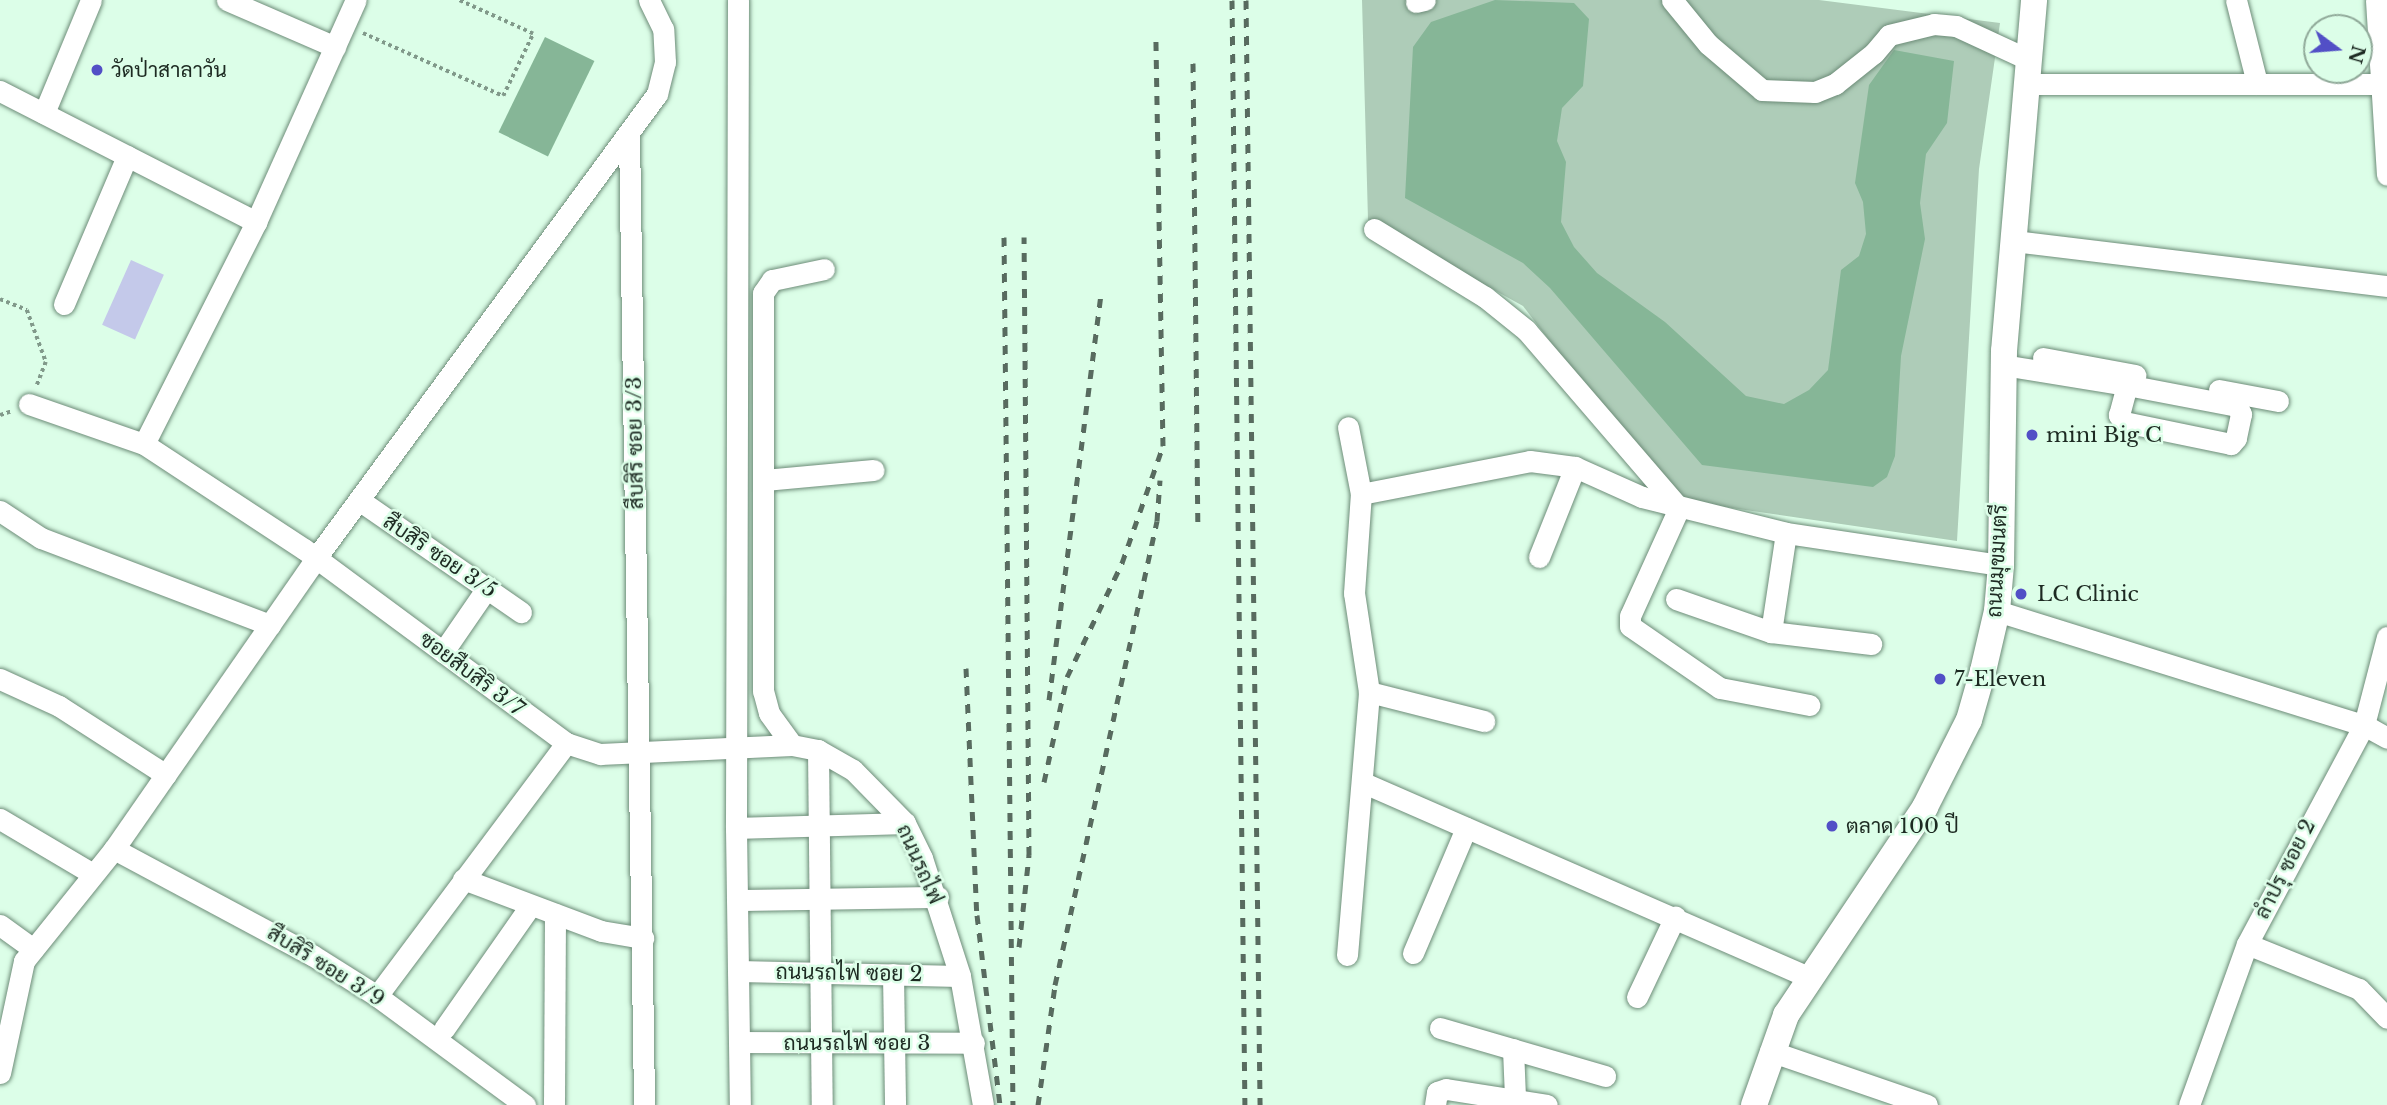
<!DOCTYPE html>
<html>
<head>
<meta charset="utf-8">
<style>
	body { margin:0 }
	#map { position:relative; width:2387px; height:1105px; overflow:hidden; background:#dcfee8; font-family:"Libre Baskerville",Sarabun,serif }
	div>[style] { position:absolute }
	[style*='--x'] { left:calc(var(--x)*1px); top:calc(var(--y)*1px); width:calc(var(--w)*1px); rotate:calc(var(--a)*1deg) }
	.green>* { inset:0; background:#aeccb8 }
	.water>* { inset:0; background:#86b697; transform-origin:0 0 }
	.building>* { inset:0; background:#c4c9ea; transform-origin:0 0 }
	.path>* { height:3.5px; margin-top:-1.75px; transform-origin:0; background:repeating-linear-gradient(90deg,#81998a 0 3.5px,transparent 0 7px) }
	.roads { filter:drop-shadow(0 0 2px #6d8c78) drop-shadow(0 0 2px #6d8c78) }
	.minor>* { height:21px; margin:-10.5px; padding:0 10.5px; transform-origin:10.5px; border-radius:10.5px; background:#fff }
	.major>* { height:26px; margin:-13px; padding:0 13px; transform-origin:13px; border-radius:13px; background:#fff }
	.rail>* { height:5px; margin-top:-2.5px; transform-origin:0; background:repeating-linear-gradient(90deg,#586b5f 0 9px,transparent 0 18px) }
	.dots>* { width:19px; height:19px; translate:-50% -50%; box-sizing:border-box; border:4px solid #dcfee8; border-radius:50% }
	span { translate:-50% -50%; white-space:nowrap; text-align:center; line-height:1.15; -webkit-text-stroke:5px #dcfee8; paint-order:stroke }
	.poi-label { font-size:21px; color:#1d2a22 }
	.left { translate:0 -50%; text-align:left }
	.street-label { font-size:21px; color:#1d2a22 }
	.north { position:absolute; left:2303px; top:14px; width:70px; height:70px; box-sizing:border-box; background:#dcfee8; border:2px solid #90a999; border-radius:50%; rotate:106deg; font-size:19px; font-weight:700; line-height:28px; text-align:center; color:#1d2a22 }
	.north::after { content:''; display:block; margin:auto; width:24px; height:32px; background:#524fc6; clip-path:polygon(50% 0,100% 100%,50% 72%,0 100%) }
</style>
</head>
<body>
<div id="map">
	<div class="green">
		<i style="clip-path:polygon(1362px 0,1819px 0,2000px 23px,1979px 169px,1957px 541px,1684px 501px,1596px 402px,1523px 306px,1368px 220px)"></i>
	</div>
	<div class="water">
		<i style="clip-path:polygon(1495px 0,1574px 3px,1589px 19px,1583px 86px,1562px 108px,1557px 141px,1566px 162px,1561px 222px,1574px 247px,1597px 273px,1665px 322px,1746px 396px,1784px 404px,1809px 390px,1828px 370px,1841px 270px,1859px 256px,1866px 234px,1863px 202px,1855px 183px,1869px 85px,1894px 50px,1954px 61px,1947px 123px,1926px 154px,1920px 203px,1925px 239px,1901px 356px,1895px 456px,1887px 477px,1873px 487px,1702px 465px,1550px 288px,1523px 263px,1405px 198px,1413px 47px,1431px 22px)"></i>
		<i style="left:545px;top:37px;width:55px;height:106px;rotate:26deg"></i>
	</div>
	<div class="building">
		<i style="left:131px;top:260px;width:36px;height:71px;rotate:24deg"></i>
	</div>
	<div class="path">
		<i style="--x:363;--y:33;--w:154;--a:24.2"></i>
		<i style="--x:503;--y:96;--w:69;--a:-64.2"></i>
		<i style="--x:533;--y:34;--w:82;--a:-155.6"></i>
		<i style="--x:0;--y:299;--w:29;--a:22"></i>
		<i style="--x:27;--y:310;--w:55;--a:69.9"></i>
		<i style="--x:46;--y:362;--w:25;--a:111"></i>
		<i style="--x:0;--y:415;--w:13;--a:-18"></i>
	</div>
	<div class="roads">
		<div class="minor">
			<i style="--x:227;--y:0;--w:118;--a:23.5"></i>
			<i style="--x:738;--y:0;--w:828;--a:90.14"></i>
			<i style="--x:736;--y:828;--w:277;--a:89.2"></i>
			<i style="--x:1672;--y:0;--w:57;--a:50.7"></i>
			<i style="--x:1708;--y:44;--w:71;--a:40.4"></i>
			<i style="--x:1762;--y:90;--w:53;--a:2.2"></i>
			<i style="--x:1815;--y:92;--w:22;--a:-22"></i>
			<i style="--x:1835;--y:84;--w:50;--a:-38.5"></i>
			<i style="--x:1874;--y:53;--w:23;--a:-50"></i>
			<i style="--x:1889;--y:35;--w:46;--a:-13.7"></i>
			<i style="--x:1934;--y:24;--w:22;--a:5"></i>
			<i style="--x:1956;--y:26;--w:78;--a:24.9"></i>
			<i style="--x:2236;--y:0;--w:86;--a:75.8"></i>
			<i style="--x:2376;--y:0;--w:175;--a:86.4"></i>
			<i style="--x:1416;--y:2;--w:9;--a:-13"></i>
			<i style="--x:2025;--y:84;--w:362;--a:0"></i>
			<i style="--x:0;--y:91;--w:288;--a:27.1"></i>
			<i style="--x:44;--y:113;--w:122;--a:-67.4"></i>
			<i style="--x:629;--y:134;--w:971;--a:89.11"></i>
			<i style="--x:1374;--y:229;--w:130;--a:31.5"></i>
			<i style="--x:1485;--y:297;--w:53;--a:38.8"></i>
			<i style="--x:1526;--y:330;--w:235;--a:49.3"></i>
			<i style="--x:1679;--y:508;--w:119;--a:114.4"></i>
			<i style="--x:1630;--y:616;--w:10;--a:90"></i>
			<i style="--x:1630;--y:626;--w:109;--a:34.6"></i>
			<i style="--x:1720;--y:688;--w:91;--a:10.8"></i>
			<i style="--x:2014;--y:241;--w:376;--a:6.9"></i>
			<i style="--x:64;--y:304;--w:161;--a:-66.9"></i>
			<i style="--x:2043;--y:358;--w:94;--a:10.5"></i>
			<i style="--x:2003;--y:365;--w:126;--a:9.2"></i>
			<i style="--x:2127;--y:385;--w:112;--a:10.8"></i>
			<i style="--x:2237;--y:406;--w:9;--a:63"></i>
			<i style="--x:2241;--y:414;--w:25;--a:102"></i>
			<i style="--x:2236;--y:438;--w:8;--a:130"></i>
			<i style="--x:2231;--y:444;--w:109;--a:-168.4"></i>
			<i style="--x:2124;--y:422;--w:9;--a:-126"></i>
			<i style="--x:2119;--y:415;--w:31;--a:-75"></i>
			<i style="--x:2219;--y:390;--w:60;--a:10.6"></i>
			<i style="--x:29;--y:404;--w:122;--a:19.2"></i>
			<i style="--x:144;--y:444;--w:191;--a:33.3"></i>
			<i style="--x:304;--y:549;--w:326;--a:36.5"></i>
			<i style="--x:566;--y:743;--w:36;--a:18"></i>
			<i style="--x:600;--y:754;--w:192;--a:-2.7"></i>
			<i style="--x:792;--y:745;--w:26;--a:11"></i>
			<i style="--x:818;--y:750;--w:40;--a:29.7"></i>
			<i style="--x:853;--y:770;--w:74;--a:45.5"></i>
			<i style="--x:905;--y:823;--w:39;--a:64"></i>
			<i style="--x:922;--y:858;--w:124;--a:72.1"></i>
			<i style="--x:960;--y:976;--w:131;--a:79.9"></i>
			<i style="--x:144;--y:444;--w:249;--a:-63.2"></i>
			<i style="--x:256;--y:222;--w:243;--a:-65.8"></i>
			<i style="--x:764;--y:480;--w:110;--a:-5.2"></i>
			<i style="--x:1361;--y:494;--w:172;--a:-11"></i>
			<i style="--x:1530;--y:461;--w:45;--a:7.6"></i>
			<i style="--x:1575;--y:467;--w:73;--a:24.1"></i>
			<i style="--x:1642;--y:497;--w:148;--a:14"></i>
			<i style="--x:1786;--y:533;--w:217;--a:8.5"></i>
			<i style="--x:359;--y:500;--w:197;--a:34.7"></i>
			<i style="--x:0;--y:511;--w:49;--a:33.4"></i>
			<i style="--x:41;--y:538;--w:245;--a:20.8"></i>
			<i style="--x:1539;--y:557;--w:97;--a:-68.2"></i>
			<i style="--x:1676;--y:599;--w:101;--a:19.2"></i>
			<i style="--x:1771;--y:632;--w:101;--a:6.8"></i>
			<i style="--x:1997;--y:611;--w:384;--a:17.3"></i>
			<i style="--x:2364;--y:725;--w:26;--a:29"></i>
			<i style="--x:1771;--y:632;--w:100;--a:-81.4"></i>
			<i style="--x:443;--y:652;--w:78;--a:-55.5"></i>
			<i style="--x:0;--y:679;--w:65;--a:24.6"></i>
			<i style="--x:59;--y:706;--w:127;--a:32.8"></i>
			<i style="--x:1369;--y:692;--w:119;--a:14.2"></i>
			<i style="--x:792;--y:745;--w:39;--a:-126"></i>
			<i style="--x:769;--y:713;--w:23;--a:-105"></i>
			<i style="--x:763;--y:691;--w:398;--a:-90"></i>
			<i style="--x:763;--y:293;--w:16;--a:-55"></i>
			<i style="--x:772;--y:280;--w:53;--a:-11.9"></i>
			<i style="--x:818;--y:750;--w:355;--a:89.4"></i>
			<i style="--x:1364;--y:783;--w:487;--a:23.6"></i>
			<i style="--x:0;--y:819;--w:108;--a:30.6"></i>
			<i style="--x:736;--y:828;--w:169;--a:-1.7"></i>
			<i style="--x:114;--y:849;--w:225;--a:28.2"></i>
			<i style="--x:312;--y:955;--w:77;--a:32.2"></i>
			<i style="--x:377;--y:996;--w:184;--a:36.4"></i>
			<i style="--x:463;--y:879;--w:147;--a:20.6"></i>
			<i style="--x:601;--y:931;--w:43;--a:9.5"></i>
			<i style="--x:737;--y:900;--w:201;--a:-0.9"></i>
			<i style="--x:0;--y:925;--w:41;--a:36"></i>
			<i style="--x:2247;--y:944;--w:121;--a:21.9"></i>
			<i style="--x:2359;--y:989;--w:40;--a:46"></i>
			<i style="--x:1413;--y:953;--w:136;--a:-67"></i>
			<i style="--x:1347;--y:955;--w:264;--a:-85.2"></i>
			<i style="--x:1369;--y:692;--w:100;--a:-98.6"></i>
			<i style="--x:1354;--y:593;--w:99;--a:-86"></i>
			<i style="--x:1361;--y:494;--w:68;--a:-101"></i>
			<i style="--x:738;--y:971;--w:222;--a:1.3"></i>
			<i style="--x:893;--y:974;--w:131;--a:89.1"></i>
			<i style="--x:377;--y:996;--w:316;--a:-53.2"></i>
			<i style="--x:1637;--y:997;--w:89;--a:-64.6"></i>
			<i style="--x:1440;--y:1028;--w:172;--a:16.2"></i>
			<i style="--x:444;--y:1029;--w:150;--a:-55"></i>
			<i style="--x:739;--y:1042;--w:235;--a:0.2"></i>
			<i style="--x:1513;--y:1049;--w:48;--a:87.6"></i>
			<i style="--x:1770;--y:1051;--w:166;--a:19"></i>
			<i style="--x:0;--y:1073;--w:115;--a:-77.9"></i>
			<i style="--x:24;--y:961;--w:144;--a:-51.2"></i>
			<i style="--x:114;--y:849;--w:354;--a:-55.2"></i>
			<i style="--x:316;--y:558;--w:576;--a:-53.69"></i>
			<i style="--x:657;--y:94;--w:33;--a:-76"></i>
			<i style="--x:665;--y:62;--w:33;--a:-93"></i>
			<i style="--x:663;--y:29;--w:32;--a:-116"></i>
			<i style="--x:554;--y:1105;--w:191;--a:-89.7"></i>
			<i style="--x:1435;--y:1105;--w:13;--a:-81"></i>
			<i style="--x:1437;--y:1092;--w:9;--a:-18"></i>
			<i style="--x:1446;--y:1089;--w:102;--a:9"></i>
			<i style="--x:2189;--y:1105;--w:171;--a:-70.2"></i>
			<i style="--x:2247;--y:944;--w:248;--a:-61.9"></i>
			<i style="--x:2364;--y:725;--w:91;--a:-75.4"></i>
		</div>
		<div class="major">
			<i style="--x:1754;--y:1105;--w:96;--a:-70.4"></i>
			<i style="--x:1786;--y:1015;--w:250;--a:-56.2"></i>
			<i style="--x:1925;--y:807;--w:97;--a:-63.2"></i>
			<i style="--x:1969;--y:720;--w:51;--a:-74.1"></i>
			<i style="--x:1983;--y:671;--w:62;--a:-76.9"></i>
			<i style="--x:1997;--y:611;--w:46;--a:-85"></i>
			<i style="--x:2001;--y:565;--w:214;--a:-89.2"></i>
			<i style="--x:2004;--y:351;--w:352;--a:-85.1"></i>
		</div>
	</div>
	<div class="rail">
		<i style="--x:1232;--y:0;--w:1105;--a:89.33"></i>
		<i style="--x:1246;--y:0;--w:1105;--a:89.27"></i>
		<i style="--x:1193;--y:63;--w:463;--a:89.4"></i>
		<i style="--x:1004;--y:237;--w:868;--a:89.41"></i>
		<i style="--x:966;--y:668;--w:247;--a:87.5"></i>
		<i style="--x:977;--y:915;--w:191;--a:83.1"></i>
		<i style="--x:1049;--y:700;--w:410;--a:-82.7"></i>
		<i style="--x:1044;--y:782;--w:107;--a:-77.6"></i>
		<i style="--x:1067;--y:677;--w:127;--a:-64.2"></i>
		<i style="--x:1122;--y:563;--w:124;--a:-70.7"></i>
		<i style="--x:1163;--y:446;--w:405;--a:-91"></i>
		<i style="--x:1019;--y:947;--w:93;--a:-83.8"></i>
		<i style="--x:1029;--y:855;--w:618;--a:-90.46"></i>
		<i style="--x:1038;--y:1105;--w:121;--a:-81.9"></i>
		<i style="--x:1055;--y:985;--w:475;--a:-77.6"></i>
		<i style="--x:1157;--y:521;--w:41;--a:-85.8"></i>
	</div>
	<div class="dots">
		<i style="left:97px;top:70px;background:#524fc6"></i>
		<i style="left:2032px;top:435px;background:#524fc6"></i>
		<i style="left:2021px;top:594px;background:#524fc6"></i>
		<i style="left:1940px;top:679px;background:#524fc6"></i>
		<i style="left:1832px;top:826px;background:#524fc6"></i>
	</div>
	<div class="poi-label">
		<span class="left" style="left:111px;top:70px">วัดป่าสาลาวัน</span>
		<span class="left" style="left:2046px;top:435px">mini Big C</span>
		<span class="left" style="left:2037px;top:594px">LC Clinic</span>
		<span class="left" style="left:1954px;top:679px">7-Eleven</span>
		<span class="left" style="left:1846px;top:826px">ตลาด 100 ปี</span>
	</div>
	<div class="street-label">
		<span style="left:635px;top:443px;rotate:-91deg">สืบสิริ ซอย 3/3</span>
		<span style="left:440px;top:556px;rotate:34deg">สืบสิริ ซอย 3/5</span>
		<span style="left:1997px;top:561px;rotate:-87deg">ถนนมุขมนตรี</span>
		<span style="left:472px;top:674px;rotate:37deg">ซอยสืบสิริ 3/7</span>
		<span style="left:920px;top:864px;rotate:66deg">ถนนรถไฟ</span>
		<span style="left:2285px;top:869px;rotate:-63deg">ลำปรุ ซอย 2</span>
		<span style="left:326px;top:966px;rotate:32deg">สืบสิริ ซอย 3/9</span>
		<span style="left:849px;top:973px;rotate:1deg">ถนนรถไฟ ซอย 2</span>
		<span style="left:857px;top:1043px">ถนนรถไฟ ซอย 3</span>
	</div>
	<div class="north">N</div>
</div>
</body>
</html>
